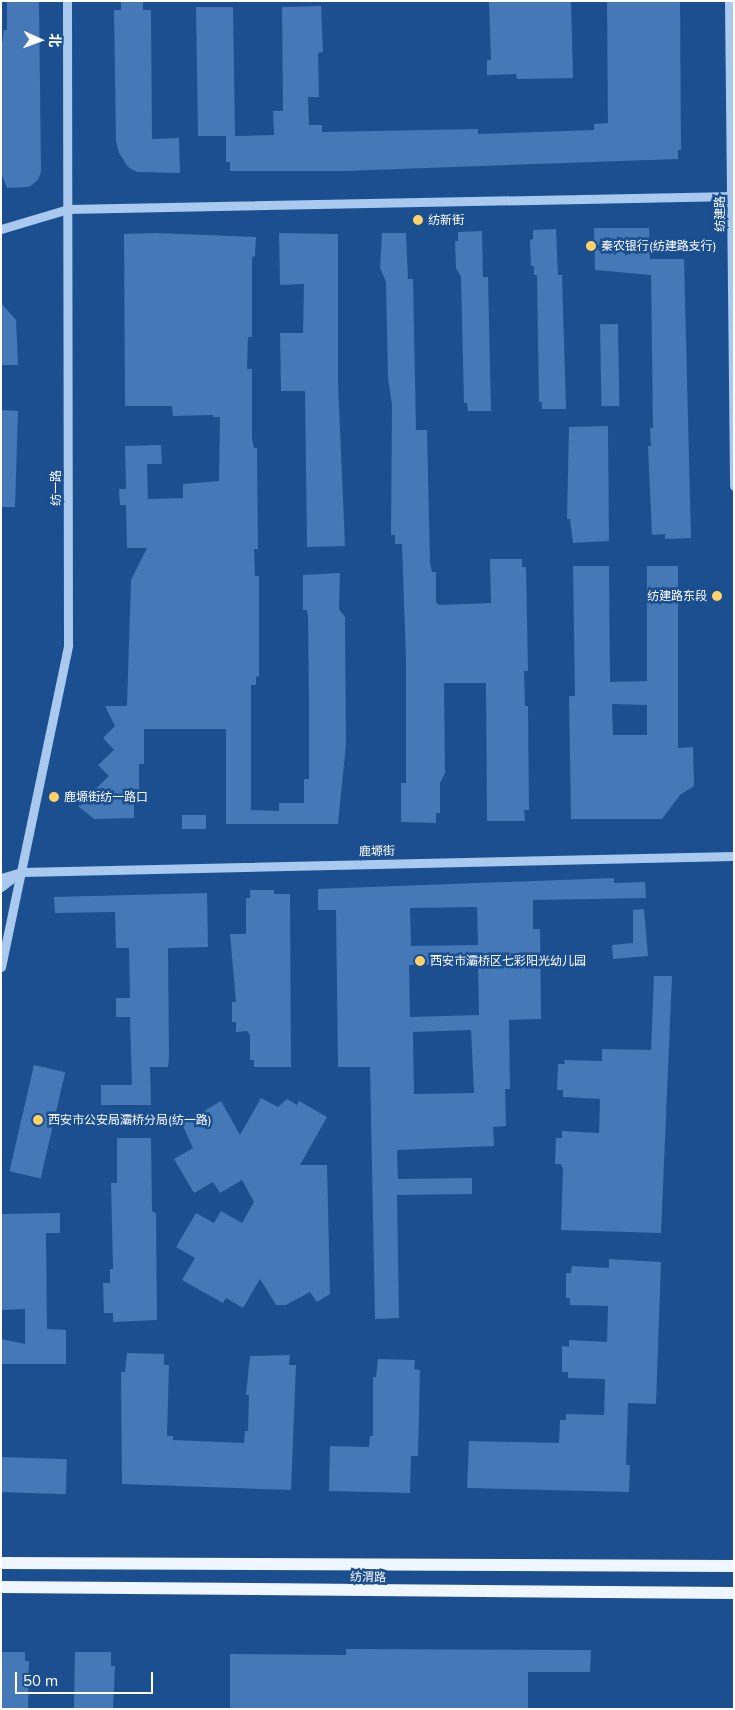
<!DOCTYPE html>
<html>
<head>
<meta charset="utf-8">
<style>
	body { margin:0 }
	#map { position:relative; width:735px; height:1710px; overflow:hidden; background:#1b4f8f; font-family:Mulish,"Noto Sans SC",sans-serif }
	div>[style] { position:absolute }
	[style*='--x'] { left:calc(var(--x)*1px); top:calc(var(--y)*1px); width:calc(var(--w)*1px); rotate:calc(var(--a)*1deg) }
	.building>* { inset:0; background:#4478b7; transform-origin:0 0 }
	.minor>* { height:9px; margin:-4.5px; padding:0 4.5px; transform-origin:4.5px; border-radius:4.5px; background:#a9c9ee }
	.major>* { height:12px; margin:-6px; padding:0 6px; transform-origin:6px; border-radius:6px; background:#f0f6ff }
	.dots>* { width:14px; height:14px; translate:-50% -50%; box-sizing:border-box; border:2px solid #1b4f8f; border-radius:50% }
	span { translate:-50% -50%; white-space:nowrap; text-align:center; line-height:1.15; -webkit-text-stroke:5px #1b4f8f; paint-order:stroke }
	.street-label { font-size:12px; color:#fff }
	.poi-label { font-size:12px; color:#fff }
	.left { translate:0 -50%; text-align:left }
	.right { translate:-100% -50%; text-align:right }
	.frame { position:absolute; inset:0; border:2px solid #fff; pointer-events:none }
	.north { position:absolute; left:15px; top:15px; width:50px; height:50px; -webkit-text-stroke:4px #1b4f8f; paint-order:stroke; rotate:92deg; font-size:14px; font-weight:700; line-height:20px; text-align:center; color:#fff }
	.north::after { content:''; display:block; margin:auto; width:18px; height:22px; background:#fff; clip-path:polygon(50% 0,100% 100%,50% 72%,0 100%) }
	.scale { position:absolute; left:15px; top:1672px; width:138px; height:22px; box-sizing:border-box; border:2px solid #fff; border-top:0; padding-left:6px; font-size:15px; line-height:18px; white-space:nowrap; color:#fff; -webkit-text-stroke:4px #1b4f8f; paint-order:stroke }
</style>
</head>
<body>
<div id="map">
	<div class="building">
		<i style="clip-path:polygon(7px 1px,39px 1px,41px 172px,38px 180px,29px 187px,7px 188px,2px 175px,1px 51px,4px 30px,7px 30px)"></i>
		<i style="clip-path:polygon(121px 1px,143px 1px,143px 10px,151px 10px,152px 139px,179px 138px,180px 173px,137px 172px,128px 167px,119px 153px,116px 141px,114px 10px,121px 10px)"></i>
		<i style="clip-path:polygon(489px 1px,571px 1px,573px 78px,517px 79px,516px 74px,487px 75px,487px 60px,491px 60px)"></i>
		<i style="clip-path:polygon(607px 1px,680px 1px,681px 150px,678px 150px,678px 159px,344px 171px,230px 171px,230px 162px,226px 162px,226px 136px,198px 136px,196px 7px,233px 7px,235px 136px,274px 135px,273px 111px,283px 111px,282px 7px,321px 6px,323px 52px,318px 53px,319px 97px,308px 97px,309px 125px,322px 125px,322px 132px,478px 129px,478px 134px,594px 130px,594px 124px,608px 123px)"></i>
		<i style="clip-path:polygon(594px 228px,649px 228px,650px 259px,684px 259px,691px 538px,665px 539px,665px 534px,652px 535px,648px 446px,651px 446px,650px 428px,653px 428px,651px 275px,595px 270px)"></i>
		<i style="clip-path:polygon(556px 229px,558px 275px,562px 275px,566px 409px,542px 409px,542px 402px,539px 402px,537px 275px,534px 275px,534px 266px,531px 266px,530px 240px,533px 239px,533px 230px)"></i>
		<i style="clip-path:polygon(482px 231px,483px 277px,488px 277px,491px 411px,468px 411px,467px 403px,464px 403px,461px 277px,456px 268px,455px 241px,458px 241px,458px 232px)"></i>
		<i style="clip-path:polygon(156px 233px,256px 237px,255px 256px,252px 257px,252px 337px,248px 337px,247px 369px,252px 369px,252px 439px,254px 448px,257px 448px,258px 549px,254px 549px,255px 576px,259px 576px,259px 676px,256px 677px,256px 685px,251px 685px,251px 810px,279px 811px,279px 803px,304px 803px,304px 779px,309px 779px,309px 702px,308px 617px,307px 610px,303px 610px,303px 575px,340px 573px,339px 609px,345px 617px,346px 744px,338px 824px,226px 824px,226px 729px,144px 729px,144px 764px,139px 764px,139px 792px,134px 792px,134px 818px,94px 819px,78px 806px,109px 776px,98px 765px,114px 750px,103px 738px,115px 726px,105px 706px,127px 706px,131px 580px,147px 548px,127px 548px,126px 505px,120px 505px,119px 489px,126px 489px,125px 446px,161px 445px,162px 464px,147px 464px,148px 499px,183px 498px,183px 484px,219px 481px,220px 417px,213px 417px,213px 415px,173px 416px,172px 406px,125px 406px,124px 234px)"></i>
		<i style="clip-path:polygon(279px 233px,338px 234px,338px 383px,345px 546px,307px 547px,305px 391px,281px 391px,280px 333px,303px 333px,304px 284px,280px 285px)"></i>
		<i style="clip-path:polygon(382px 233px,406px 233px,408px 279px,413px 279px,416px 430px,427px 430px,430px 563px,432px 572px,436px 572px,436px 602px,439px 605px,491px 603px,490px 559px,522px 559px,522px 567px,526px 567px,528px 671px,524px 671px,525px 706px,528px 706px,529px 810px,524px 810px,525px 821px,487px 821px,486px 683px,444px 683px,445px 773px,440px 783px,440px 813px,436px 813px,436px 823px,401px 822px,401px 783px,406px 783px,406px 660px,402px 544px,395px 544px,395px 535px,391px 535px,392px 405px,388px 378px,386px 282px,380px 268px)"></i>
		<i style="clip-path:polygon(1px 303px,16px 320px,18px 365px,1px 365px)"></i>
		<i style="left:618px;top:324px;width:82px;height:18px;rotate:89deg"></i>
		<i style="clip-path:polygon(1px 410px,18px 411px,15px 507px,1px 507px)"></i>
		<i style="clip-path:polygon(608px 426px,609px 541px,573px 543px,570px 519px,567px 519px,569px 427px)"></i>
		<i style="clip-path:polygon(evenodd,573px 566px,609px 566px,610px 682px,647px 681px,647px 566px,678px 566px,678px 748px,693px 747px,694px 786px,680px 795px,662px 819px,571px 819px,569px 696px,575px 696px,573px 566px,612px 704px,647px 705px,647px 735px,613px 735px,612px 704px)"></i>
		<i style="left:182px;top:815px;width:24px;height:14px"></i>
		<i style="clip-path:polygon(evenodd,614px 878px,614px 883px,645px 882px,646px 898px,533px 900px,533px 929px,540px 929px,541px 1019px,509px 1020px,510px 1089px,505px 1089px,506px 1126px,493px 1127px,494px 1146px,397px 1150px,398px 1179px,472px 1178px,472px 1194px,397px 1195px,399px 1318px,375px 1319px,370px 1067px,338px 1067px,336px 910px,318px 910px,318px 889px,614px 878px,477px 907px,478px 945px,411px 946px,410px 908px,477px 907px,614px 878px,478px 964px,479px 1015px,410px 1017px,409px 965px,478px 964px,614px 878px,471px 1030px,474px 1093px,414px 1094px,413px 1032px,471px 1030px)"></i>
		<i style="clip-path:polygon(250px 890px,274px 890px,274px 894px,290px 894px,291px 1067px,254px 1067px,254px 1060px,250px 1060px,250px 1035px,247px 1031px,236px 1032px,236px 1022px,232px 1022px,232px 1002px,236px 1002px,230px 934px,246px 934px,246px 898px,250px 898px)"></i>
		<i style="clip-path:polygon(207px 893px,208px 947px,168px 948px,169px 1058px,168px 1067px,150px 1067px,151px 1105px,101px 1105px,101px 1085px,132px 1085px,130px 1017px,116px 1017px,116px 998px,130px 998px,129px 948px,116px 948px,115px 912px,55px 913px,54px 897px)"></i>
		<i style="clip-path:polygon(644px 909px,648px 956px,613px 959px,612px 945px,633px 943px,633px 910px)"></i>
		<i style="clip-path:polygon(654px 976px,672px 976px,661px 1233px,561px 1230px,563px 1169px,561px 1164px,555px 1164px,556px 1138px,562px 1138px,562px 1131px,599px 1133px,600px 1099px,563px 1097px,563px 1090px,557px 1090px,558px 1064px,565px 1064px,564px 1060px,602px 1061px,602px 1049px,651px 1050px)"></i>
		<i style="left:34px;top:1065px;width:32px;height:109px;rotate:13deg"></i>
		<i style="clip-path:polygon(261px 1098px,278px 1107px,287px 1099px,297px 1105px,299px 1101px,327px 1117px,300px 1165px,327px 1165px,330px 1294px,317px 1302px,310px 1292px,286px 1305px,276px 1305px,260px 1279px,243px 1308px,226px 1298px,223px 1303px,182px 1280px,195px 1258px,176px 1247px,196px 1213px,214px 1223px,221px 1211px,242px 1223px,254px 1202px,242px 1180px,220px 1193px,213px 1182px,194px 1193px,174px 1159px,193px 1148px,182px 1124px,221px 1101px,240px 1135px)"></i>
		<i style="clip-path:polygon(117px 1138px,151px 1138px,152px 1211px,156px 1213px,157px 1320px,113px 1322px,113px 1313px,104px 1313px,103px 1283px,110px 1283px,110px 1269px,113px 1269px,111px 1183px,117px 1183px)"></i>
		<i style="clip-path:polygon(60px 1213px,60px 1233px,46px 1233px,47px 1329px,66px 1330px,66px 1364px,1px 1364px,1px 1339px,25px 1344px,25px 1309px,1px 1310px,1px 1214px)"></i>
		<i style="clip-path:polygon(609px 1259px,661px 1262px,656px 1404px,628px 1403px,626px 1465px,630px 1465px,629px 1492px,467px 1488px,469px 1441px,559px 1443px,560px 1420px,566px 1420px,566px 1414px,604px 1415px,605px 1379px,568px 1378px,568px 1372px,562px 1372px,562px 1346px,569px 1347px,569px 1340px,607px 1342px,608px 1306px,570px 1305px,570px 1298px,566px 1298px,566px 1273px,571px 1273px,572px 1266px,609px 1268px)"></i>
		<i style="clip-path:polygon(127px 1353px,164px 1354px,164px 1365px,169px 1365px,167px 1436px,173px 1436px,173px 1440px,244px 1443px,245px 1431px,248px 1431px,249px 1395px,246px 1395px,250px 1356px,290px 1355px,289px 1365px,296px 1365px,291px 1490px,122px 1484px,121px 1372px,125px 1372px)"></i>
		<i style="clip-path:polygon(378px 1359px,415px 1360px,414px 1369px,420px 1370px,418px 1456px,411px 1456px,410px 1493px,329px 1491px,330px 1446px,369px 1447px,370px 1436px,373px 1436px,373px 1377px,376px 1377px)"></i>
		<i style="left:1px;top:1457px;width:66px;height:35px;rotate:2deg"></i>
		<i style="clip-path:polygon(346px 1649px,591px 1650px,590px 1672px,528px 1672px,528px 1709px,230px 1709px,230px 1654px,346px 1655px)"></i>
		<i style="clip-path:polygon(1px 1652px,25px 1652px,25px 1661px,29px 1661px,28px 1709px,1px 1709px)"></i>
		<i style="clip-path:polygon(75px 1652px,111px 1652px,111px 1666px,115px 1666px,113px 1709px,74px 1709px)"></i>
	</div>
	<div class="minor">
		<i style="--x:729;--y:1;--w:485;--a:89.4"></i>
		<i style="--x:1;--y:229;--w:70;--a:-16.6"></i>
		<i style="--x:68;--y:209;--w:666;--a:-1.12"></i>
		<i style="--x:1;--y:878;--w:22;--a:-16"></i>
		<i style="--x:22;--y:872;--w:712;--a:-1.29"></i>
		<i style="--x:1;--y:887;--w:18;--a:-38"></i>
		<i style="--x:1;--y:967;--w:329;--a:-78.2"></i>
		<i style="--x:68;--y:645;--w:644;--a:-90.09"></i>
	</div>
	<div class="major">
		<i style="--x:1;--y:1563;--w:733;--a:0.23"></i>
		<i style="--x:1;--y:1587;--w:733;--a:0.47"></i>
	</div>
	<div class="dots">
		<i style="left:418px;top:220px;background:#ffd166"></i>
		<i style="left:591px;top:246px;background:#ffd166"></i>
		<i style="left:717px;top:596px;background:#ffd166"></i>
		<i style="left:54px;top:797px;background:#ffd166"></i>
		<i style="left:420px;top:961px;background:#ffd166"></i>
		<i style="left:38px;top:1120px;background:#ffd166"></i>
	</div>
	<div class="street-label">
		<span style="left:720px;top:214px;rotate:-90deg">纺建路</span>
		<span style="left:56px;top:488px;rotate:-90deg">纺一路</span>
		<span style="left:377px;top:851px;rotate:-1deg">鹿塬街</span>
		<span style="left:368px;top:1577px;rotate:1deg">纺渭路</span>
	</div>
	<div class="poi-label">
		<span class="left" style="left:428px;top:220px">纺新街</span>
		<span class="left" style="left:601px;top:246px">秦农银行(纺建路支行)</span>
		<span class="right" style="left:707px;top:596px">纺建路东段</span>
		<span class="left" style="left:64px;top:797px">鹿塬街纺一路口</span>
		<span class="left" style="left:430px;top:961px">西安市灞桥区七彩阳光幼儿园</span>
		<span class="left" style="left:48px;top:1120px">西安市公安局灞桥分局(纺一路)</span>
	</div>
	<div class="frame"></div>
	<div class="north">北</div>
	<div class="scale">50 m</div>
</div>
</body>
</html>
